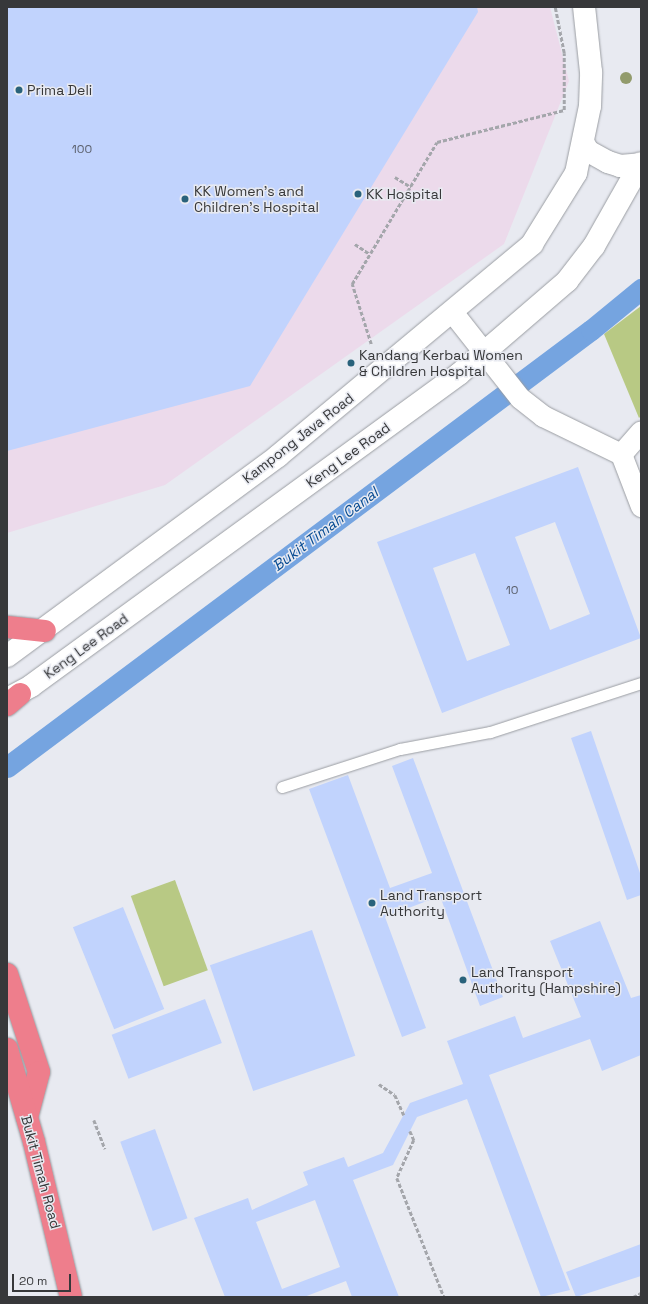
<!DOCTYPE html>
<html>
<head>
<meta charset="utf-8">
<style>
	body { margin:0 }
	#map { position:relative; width:648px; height:1304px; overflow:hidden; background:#e8eaf1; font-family:"Space Grotesk",sans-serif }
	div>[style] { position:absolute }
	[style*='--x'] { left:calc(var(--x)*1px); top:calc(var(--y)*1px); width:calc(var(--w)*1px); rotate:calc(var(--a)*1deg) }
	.medical>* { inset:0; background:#ecdaeb }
	.green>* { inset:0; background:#b8c984; transform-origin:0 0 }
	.canal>* { height:21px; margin:-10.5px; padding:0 10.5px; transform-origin:10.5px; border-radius:10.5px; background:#75a4e0 }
	.building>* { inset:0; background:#c1d3fd; transform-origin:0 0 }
	.path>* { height:2.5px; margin-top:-1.25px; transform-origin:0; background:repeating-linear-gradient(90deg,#a4a6ab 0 4px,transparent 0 6px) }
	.roads { filter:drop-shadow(0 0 1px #9a9da2) drop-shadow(0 0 1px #9a9da2) }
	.service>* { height:11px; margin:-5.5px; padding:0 5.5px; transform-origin:5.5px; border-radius:5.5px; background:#fff }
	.minor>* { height:21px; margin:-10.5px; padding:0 10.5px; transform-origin:10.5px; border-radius:10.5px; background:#fff }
	.secondary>* { height:22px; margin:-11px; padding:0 11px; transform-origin:11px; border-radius:11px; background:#fff }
	.trunk>* { height:22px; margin:-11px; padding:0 11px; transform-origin:11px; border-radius:11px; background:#ee7e8c }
	.trees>* { width:12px; height:12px; margin:-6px; border-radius:50%; background:#929b6c }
	.dots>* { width:11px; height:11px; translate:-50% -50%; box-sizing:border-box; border:2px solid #e8eaf1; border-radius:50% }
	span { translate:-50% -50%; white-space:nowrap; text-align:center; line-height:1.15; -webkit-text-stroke:3px #e8eaf1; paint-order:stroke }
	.number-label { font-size:12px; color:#5a5f6b }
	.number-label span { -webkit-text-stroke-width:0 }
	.poi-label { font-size:14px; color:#37383a }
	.left { translate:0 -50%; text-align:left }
	.street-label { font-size:14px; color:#37383a }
	.water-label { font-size:15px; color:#074b92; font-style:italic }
	.frame { position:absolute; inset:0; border:8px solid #37383a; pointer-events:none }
	.scale { position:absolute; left:12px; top:1274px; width:59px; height:18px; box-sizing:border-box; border:2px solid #37383a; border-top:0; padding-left:5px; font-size:12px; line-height:14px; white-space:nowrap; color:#37383a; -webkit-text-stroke:3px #e8eaf1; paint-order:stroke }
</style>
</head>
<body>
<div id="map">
	<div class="medical">
		<i style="clip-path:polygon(7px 7px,550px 7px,569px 81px,504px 244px,165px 485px,7px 533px)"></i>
	</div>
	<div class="green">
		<i style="clip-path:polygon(641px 306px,641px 416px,639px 418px,604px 334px)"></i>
		<i style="left:175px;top:880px;width:96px;height:47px;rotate:70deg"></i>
	</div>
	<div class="canal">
		<i style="--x:7;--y:767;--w:729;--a:-36.81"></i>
		<i style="--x:591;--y:330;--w:65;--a:-39.4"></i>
	</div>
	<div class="building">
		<i style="clip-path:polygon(7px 7px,477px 7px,478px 12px,250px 386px,7px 451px)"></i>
		<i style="clip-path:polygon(evenodd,578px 467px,641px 638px,442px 713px,377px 542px,578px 467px,555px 522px,590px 614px,550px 630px,515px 537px,555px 522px,578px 467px,475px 553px,510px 645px,467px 661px,433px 568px,475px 553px)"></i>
		<i style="clip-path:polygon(591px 731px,641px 876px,641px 895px,627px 900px,571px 738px)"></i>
		<i style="clip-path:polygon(413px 758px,503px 997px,480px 1006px,440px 896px,385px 917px,426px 1028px,402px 1037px,309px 789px,348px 775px,390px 888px,432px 873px,392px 766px)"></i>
		<i style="left:123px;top:907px;width:110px;height:54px;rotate:68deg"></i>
		<i style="clip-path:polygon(evenodd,600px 921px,631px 998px,641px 995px,641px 1055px,602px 1071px,590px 1039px,489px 1075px,570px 1290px,541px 1297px,467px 1099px,417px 1117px,393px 1165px,353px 1180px,399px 1297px,352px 1297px,346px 1281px,304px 1297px,225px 1297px,194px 1218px,248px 1198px,252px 1210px,308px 1185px,303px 1172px,344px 1157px,348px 1167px,383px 1153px,410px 1103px,463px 1084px,447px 1041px,515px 1016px,523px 1038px,581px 1017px,550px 941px,600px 921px,315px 1200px,340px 1267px,282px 1289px,256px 1222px,315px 1200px)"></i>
		<i style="left:312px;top:930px;width:133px;height:108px;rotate:71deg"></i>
		<i style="left:205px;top:999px;width:47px;height:100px;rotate:69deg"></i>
		<i style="left:155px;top:1129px;width:95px;height:37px;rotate:70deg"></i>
		<i style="clip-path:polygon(641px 1244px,641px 1276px,576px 1297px,566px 1272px)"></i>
	</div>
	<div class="path">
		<i style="--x:395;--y:177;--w:19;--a:32"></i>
		<i style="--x:355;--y:244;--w:18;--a:34"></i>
		<i style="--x:371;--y:344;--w:63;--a:-107.6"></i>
		<i style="--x:352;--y:284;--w:165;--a:-59.1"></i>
		<i style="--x:437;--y:142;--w:131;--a:-14.1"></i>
		<i style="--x:564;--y:110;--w:57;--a:-90"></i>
		<i style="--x:564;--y:53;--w:47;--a:-101.1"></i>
		<i style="--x:379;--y:1084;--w:19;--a:35"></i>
		<i style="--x:395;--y:1095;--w:22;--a:66"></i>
		<i style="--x:94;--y:1120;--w:31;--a:69"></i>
		<i style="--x:410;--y:1131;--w:10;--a:66"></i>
		<i style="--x:414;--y:1140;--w:42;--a:114.1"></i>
		<i style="--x:397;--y:1178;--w:128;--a:68.4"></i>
		<i style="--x:633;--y:1297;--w:9;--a:-27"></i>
	</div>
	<div class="roads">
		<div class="service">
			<i style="--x:282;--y:787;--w:124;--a:-17.9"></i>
			<i style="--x:400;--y:749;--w:92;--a:-10.7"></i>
			<i style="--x:490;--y:732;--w:159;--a:-18"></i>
		</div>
		<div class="minor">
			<i style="--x:453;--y:313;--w:108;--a:51.8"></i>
			<i style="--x:520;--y:398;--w:29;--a:38"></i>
			<i style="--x:543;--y:416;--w:87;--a:26"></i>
			<i style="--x:621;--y:454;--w:56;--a:69"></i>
			<i style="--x:621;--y:454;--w:30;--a:-49"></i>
		</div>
		<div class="secondary">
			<i style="--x:583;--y:142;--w:10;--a:61"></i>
			<i style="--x:588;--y:151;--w:23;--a:29"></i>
			<i style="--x:608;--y:162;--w:13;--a:18"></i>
			<i style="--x:620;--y:166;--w:21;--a:-5"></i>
			<i style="--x:7;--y:656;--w:337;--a:-36.4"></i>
			<i style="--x:278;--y:456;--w:331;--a:-39.8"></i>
			<i style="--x:532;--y:244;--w:84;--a:-58.2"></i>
			<i style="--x:576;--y:173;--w:68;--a:-78.2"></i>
			<i style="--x:590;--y:106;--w:34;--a:-88"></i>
			<i style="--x:591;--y:72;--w:65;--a:-96.1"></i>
			<i style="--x:7;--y:699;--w:27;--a:-28"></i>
			<i style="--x:31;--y:686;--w:530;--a:-36.09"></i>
			<i style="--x:459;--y:374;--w:143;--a:-40.7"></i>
			<i style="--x:567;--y:281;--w:44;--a:-52.4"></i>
			<i style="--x:594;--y:246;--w:95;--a:-60.5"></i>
		</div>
		<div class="trunk">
			<i style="--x:7;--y:627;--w:38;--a:6"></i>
			<i style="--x:7;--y:705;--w:17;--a:-40"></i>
			<i style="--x:7;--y:974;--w:103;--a:71.9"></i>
			<i style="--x:39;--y:1072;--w:47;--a:104.9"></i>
			<i style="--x:7;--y:1049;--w:97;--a:73.8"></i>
			<i style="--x:34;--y:1142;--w:159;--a:76.6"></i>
		</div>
	</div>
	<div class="trees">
		<i style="left:626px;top:78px"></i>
	</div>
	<div class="dots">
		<i style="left:19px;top:90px;background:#29627b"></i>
		<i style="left:358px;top:194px;background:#29627b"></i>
		<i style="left:185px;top:199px;background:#29627b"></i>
		<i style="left:351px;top:363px;background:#29627b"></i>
		<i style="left:372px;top:903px;background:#29627b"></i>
		<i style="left:463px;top:980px;background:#29627b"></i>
	</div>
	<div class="number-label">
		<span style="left:82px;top:150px">100</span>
		<span style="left:512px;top:591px">10</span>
	</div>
	<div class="poi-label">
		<span class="left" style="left:27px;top:90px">Prima Deli</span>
		<span class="left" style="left:194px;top:199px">KK Women's and<br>Children's Hospital</span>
		<span class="left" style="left:366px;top:194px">KK Hospital</span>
		<span class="left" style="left:359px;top:363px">Kandang Kerbau Women<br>&amp; Children Hospital</span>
		<span class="left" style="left:380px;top:903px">Land Transport<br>Authority</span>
		<span class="left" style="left:471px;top:980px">Land Transport<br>Authority (Hampshire)</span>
	</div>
	<div class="street-label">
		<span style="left:298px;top:438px;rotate:-38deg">Kampong Java Road</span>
		<span style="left:348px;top:455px;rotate:-36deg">Keng Lee Road</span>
		<span style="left:86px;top:646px;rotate:-36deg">Keng Lee Road</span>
		<span style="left:41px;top:1172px;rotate:75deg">Bukit Timah Road</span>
	</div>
	<div class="water-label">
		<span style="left:325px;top:529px;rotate:-37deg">Bukit Timah Canal</span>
	</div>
	<div class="frame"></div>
	<div class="scale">20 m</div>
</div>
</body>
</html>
